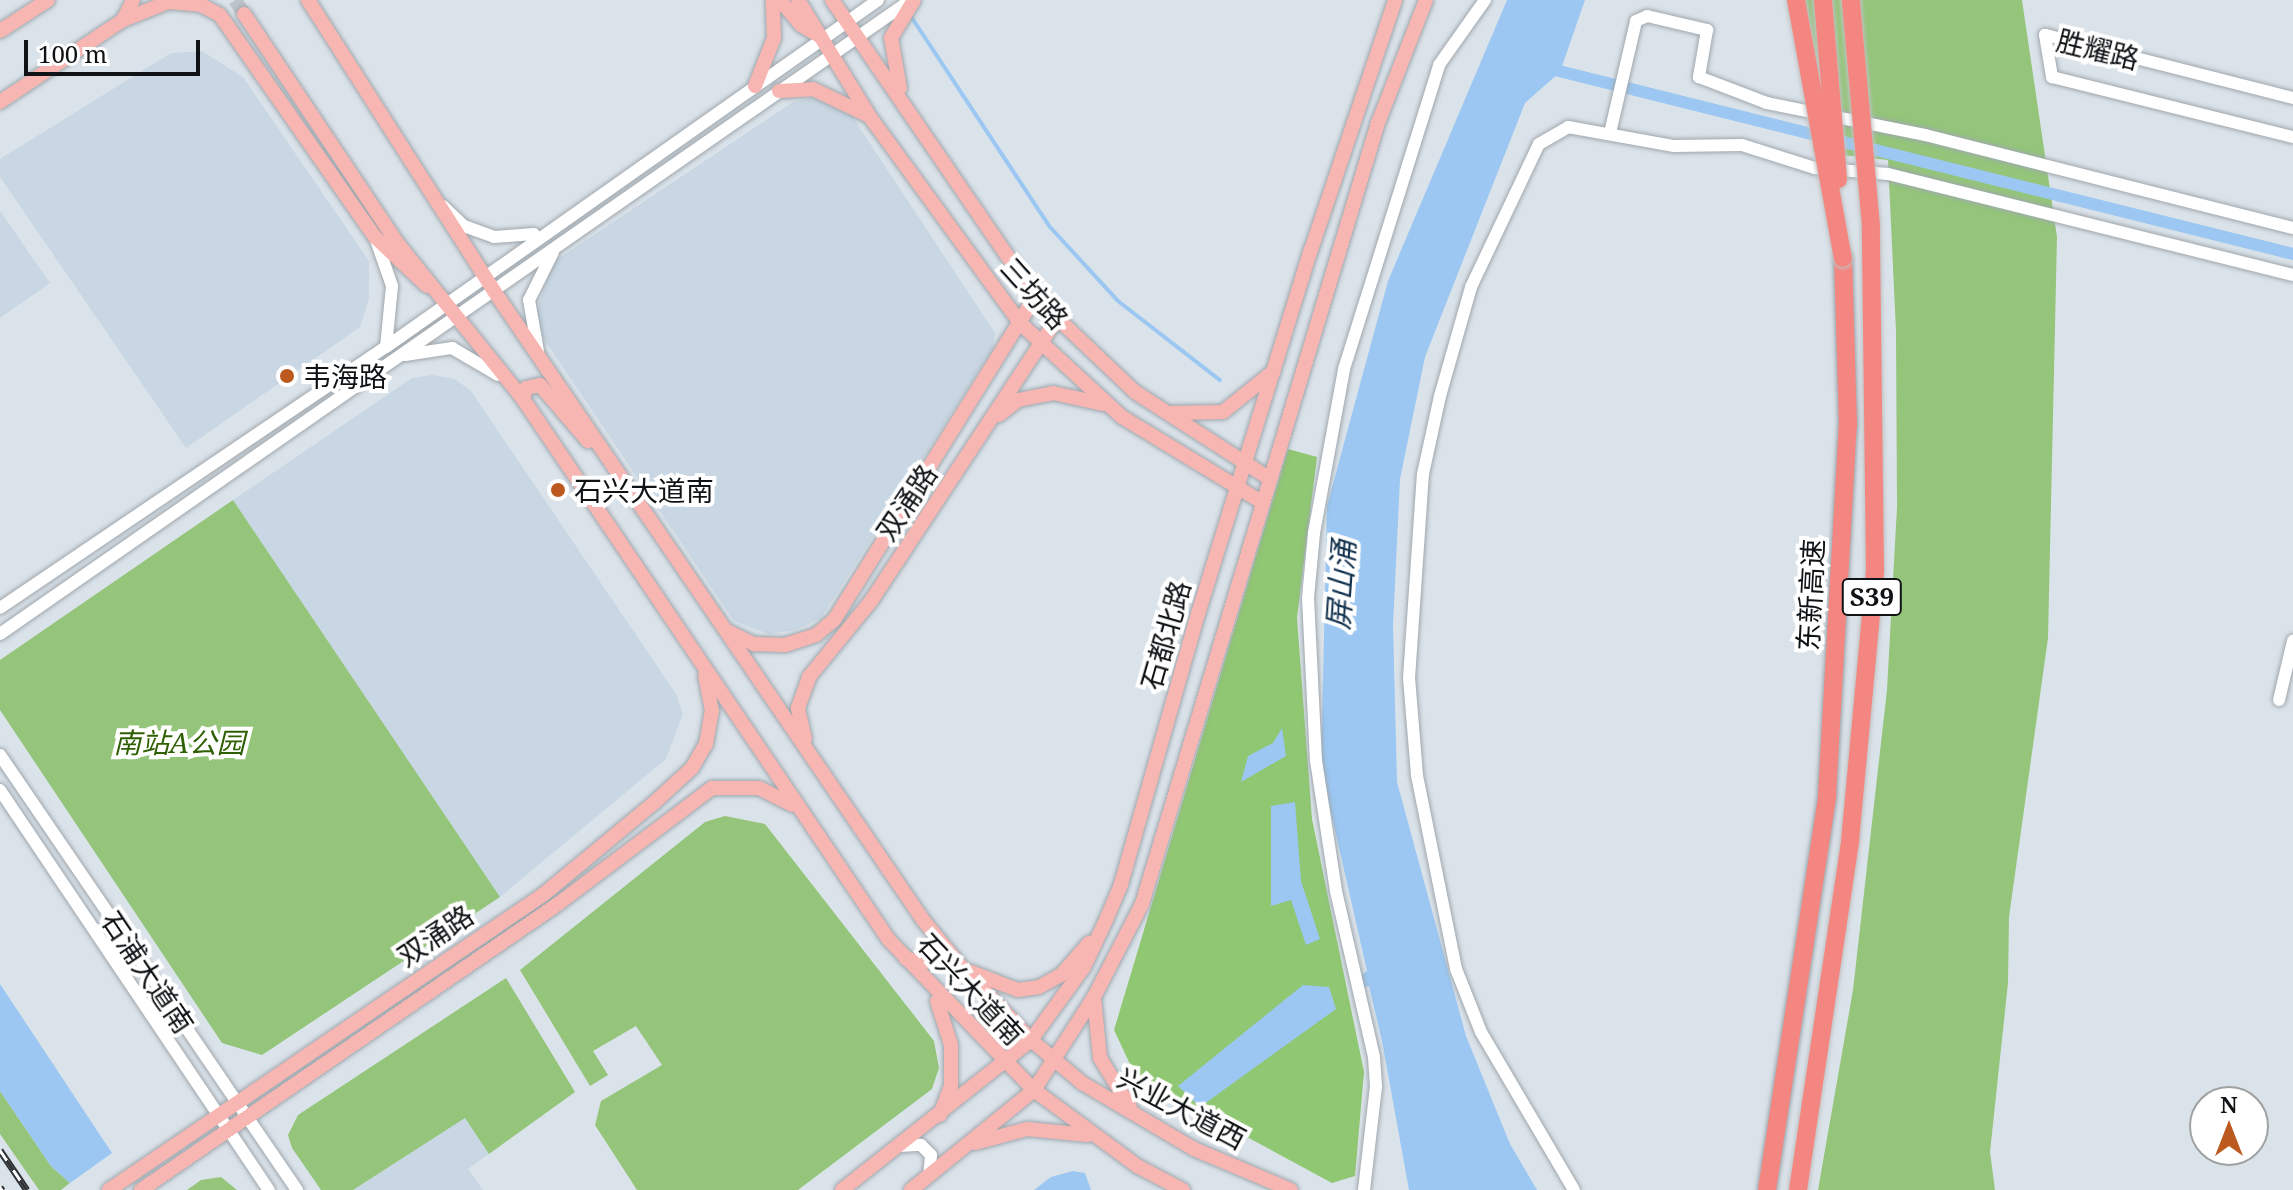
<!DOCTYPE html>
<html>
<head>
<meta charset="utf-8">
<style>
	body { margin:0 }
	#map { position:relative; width:2293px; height:1190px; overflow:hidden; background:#dbe3ea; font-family:"Noto Serif","Noto Sans SC",serif }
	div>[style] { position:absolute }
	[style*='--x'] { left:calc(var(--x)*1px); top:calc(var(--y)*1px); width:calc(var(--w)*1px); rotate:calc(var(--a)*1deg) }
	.built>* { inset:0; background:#c8d7e3 }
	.green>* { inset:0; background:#94c57a }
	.forest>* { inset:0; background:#90c772 }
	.water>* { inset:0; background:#9bc7f2 }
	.stream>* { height:4px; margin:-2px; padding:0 2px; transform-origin:2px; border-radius:2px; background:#9bc7f2 }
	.canal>* { height:12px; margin:-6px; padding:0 6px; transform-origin:6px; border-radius:6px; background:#9bc7f2 }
	.major-tunnel>* { height:14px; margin-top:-7px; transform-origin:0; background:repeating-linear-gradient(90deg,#bdc4ca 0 14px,transparent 0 21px) }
	.roads { filter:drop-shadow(0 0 2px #9fa7ad) drop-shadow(0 0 2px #9fa7ad) }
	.minor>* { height:12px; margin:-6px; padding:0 6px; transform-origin:6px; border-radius:6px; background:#fff }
	.major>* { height:14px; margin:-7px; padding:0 7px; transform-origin:7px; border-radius:7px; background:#f8b6b3 }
	.highway>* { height:18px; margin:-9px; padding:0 9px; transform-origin:9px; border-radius:9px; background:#f48681 }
	.rail>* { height:7px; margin-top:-3.5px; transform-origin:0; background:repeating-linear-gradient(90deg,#fff 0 12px,#2e3235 0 24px); box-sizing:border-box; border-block:2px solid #2e3235 }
	.bridges { filter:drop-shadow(0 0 2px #c1c2c2) drop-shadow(0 0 2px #c1c2c2) }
	.highway-bridge>* { height:18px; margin:-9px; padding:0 9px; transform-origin:9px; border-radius:9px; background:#f48681 }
	.dots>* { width:22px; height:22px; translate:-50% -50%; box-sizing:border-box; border:4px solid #fff; border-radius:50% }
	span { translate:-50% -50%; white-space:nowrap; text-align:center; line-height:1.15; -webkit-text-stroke:8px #fff; paint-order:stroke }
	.shield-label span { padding:2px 6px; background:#fff; border:2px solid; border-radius:6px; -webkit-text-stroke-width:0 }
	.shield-label { font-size:26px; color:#101315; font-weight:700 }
	.street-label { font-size:28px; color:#101315 }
	.poi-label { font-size:28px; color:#101315 }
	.left { translate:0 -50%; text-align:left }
	.park-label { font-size:28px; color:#2e5f02; font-style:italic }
	.water-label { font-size:30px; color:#10304c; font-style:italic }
	.north { position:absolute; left:2189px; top:1086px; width:80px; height:80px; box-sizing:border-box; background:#fff; border:2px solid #9fa1a1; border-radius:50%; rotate:0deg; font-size:22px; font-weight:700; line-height:32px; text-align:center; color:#101315 }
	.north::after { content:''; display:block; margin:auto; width:28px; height:36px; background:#bb591e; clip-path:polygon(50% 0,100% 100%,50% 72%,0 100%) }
	.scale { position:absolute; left:24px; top:40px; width:176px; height:36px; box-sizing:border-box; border:4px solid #101315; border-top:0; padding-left:10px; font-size:24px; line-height:28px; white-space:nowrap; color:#101315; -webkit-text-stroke:6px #fff; paint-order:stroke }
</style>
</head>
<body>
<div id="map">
	<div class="built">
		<i style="clip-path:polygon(202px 51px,243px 77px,369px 261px,369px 299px,360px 327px,186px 448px,0 177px,0 159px,171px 53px)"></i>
		<i style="clip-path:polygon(814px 98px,852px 116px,995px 333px,993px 348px,821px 618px,796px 630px,769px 634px,734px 621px,544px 339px,536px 313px,552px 263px,793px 102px)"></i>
		<i style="clip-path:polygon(0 211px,50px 283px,0 318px)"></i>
		<i style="clip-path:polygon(432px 375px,455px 379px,471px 391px,676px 694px,683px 714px,666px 759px,500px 897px,233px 500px,412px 378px)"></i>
		<i style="clip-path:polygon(465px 1118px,489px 1154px,468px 1169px,483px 1190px,353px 1190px)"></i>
	</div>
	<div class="green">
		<i style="clip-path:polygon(1790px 0,2022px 0,2057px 237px,2048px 638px,2009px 917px,2008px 983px,1990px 1152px,1995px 1190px,1818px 1190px,1853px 990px,1887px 690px,1897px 507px,1896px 331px,1888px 160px,1814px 152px)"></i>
		<i style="clip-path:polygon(233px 500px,500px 897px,262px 1055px,222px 1043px,0 710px,0 660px)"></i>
		<i style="clip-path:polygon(725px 816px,765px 824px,934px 1041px,939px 1068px,932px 1089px,798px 1190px,637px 1190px,595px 1125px,601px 1101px,662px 1065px,636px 1026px,593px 1051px,608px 1075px,590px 1086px,520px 970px,705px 822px)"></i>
		<i style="clip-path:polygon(506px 978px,575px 1092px,489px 1154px,465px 1118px,353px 1190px,321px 1190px,292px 1148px,288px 1135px,298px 1115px)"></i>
		<i style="clip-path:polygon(0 1091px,51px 1166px,70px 1183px,61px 1190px,39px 1190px,0 1134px)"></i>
		<i style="clip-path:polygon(221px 1177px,237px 1190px,187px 1190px,201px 1180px)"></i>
	</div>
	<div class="forest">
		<i style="clip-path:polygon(1288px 449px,1317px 457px,1297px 618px,1312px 819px,1364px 1072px,1355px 1176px,1332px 1183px,1136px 1077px,1114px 1030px)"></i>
	</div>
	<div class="water">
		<i style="clip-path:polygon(1507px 0,1585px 0,1560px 72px,1525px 103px,1425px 357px,1400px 479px,1393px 625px,1397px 782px,1466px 1036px,1510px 1144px,1537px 1190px,1409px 1190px,1382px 1041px,1369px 986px,1360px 988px,1358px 977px,1367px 971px,1321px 768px,1327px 506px,1388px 281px)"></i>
		<i style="clip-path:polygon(1282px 728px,1286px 756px,1241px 782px,1248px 756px,1273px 743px)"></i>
		<i style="clip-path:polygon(1295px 802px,1301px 881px,1320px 939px,1306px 945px,1291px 900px,1271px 906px,1271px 806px)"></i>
		<i style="clip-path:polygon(0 984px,112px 1153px,70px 1183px,51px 1166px,0 1091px)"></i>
		<i style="clip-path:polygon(1303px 985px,1329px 987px,1336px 1009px,1200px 1107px,1178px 1086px)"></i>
		<i style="clip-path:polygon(1073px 1171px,1085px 1173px,1091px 1190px,1034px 1190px,1051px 1177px)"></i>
	</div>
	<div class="stream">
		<i style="--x:912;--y:18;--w:250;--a:56.6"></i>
		<i style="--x:1050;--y:227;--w:100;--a:47.4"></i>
		<i style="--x:1118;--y:301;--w:129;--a:37.8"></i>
	</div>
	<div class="canal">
		<i style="--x:1547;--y:68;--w:769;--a:14"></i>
	</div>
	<div class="major-tunnel">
		<i style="--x:235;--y:0;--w:17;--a:57"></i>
	</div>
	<div class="roads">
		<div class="minor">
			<i style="--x:2293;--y:98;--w:256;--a:-165.7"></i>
			<i style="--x:2045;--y:35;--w:43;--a:80.5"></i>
			<i style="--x:2052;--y:77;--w:248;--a:14"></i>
			<i style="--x:1610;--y:133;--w:115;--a:-76.9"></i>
			<i style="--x:1636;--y:21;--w:12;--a:-24"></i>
			<i style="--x:1647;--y:16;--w:62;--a:13.1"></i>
			<i style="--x:1707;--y:30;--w:48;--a:99.7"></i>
			<i style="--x:1699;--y:77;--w:73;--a:20.9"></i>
			<i style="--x:1767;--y:103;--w:161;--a:11.4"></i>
			<i style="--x:1925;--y:135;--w:380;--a:14.2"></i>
			<i style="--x:443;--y:206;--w:29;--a:44"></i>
			<i style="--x:464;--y:226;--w:32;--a:20"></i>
			<i style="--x:494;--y:237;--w:40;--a:-4.3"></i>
			<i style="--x:376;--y:240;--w:49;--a:70.8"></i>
			<i style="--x:392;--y:286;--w:61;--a:95.6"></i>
			<i style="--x:538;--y:351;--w:52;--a:-100"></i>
			<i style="--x:529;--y:300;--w:54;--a:-63.4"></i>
			<i style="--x:405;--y:355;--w:48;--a:-8.5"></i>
			<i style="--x:452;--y:348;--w:53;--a:30.4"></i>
			<i style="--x:0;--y:608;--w:466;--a:-34.1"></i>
			<i style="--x:386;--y:347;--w:602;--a:-35.19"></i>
			<i style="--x:0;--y:634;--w:1110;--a:-34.84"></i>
			<i style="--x:2279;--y:700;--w:61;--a:-76.7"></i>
			<i style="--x:0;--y:755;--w:527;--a:55.68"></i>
			<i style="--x:0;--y:790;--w:482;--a:56.1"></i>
			<i style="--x:899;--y:1146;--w:22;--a:-3"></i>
			<i style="--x:921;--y:1145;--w:14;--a:45"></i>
			<i style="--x:931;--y:1155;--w:21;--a:95"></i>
			<i style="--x:1364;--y:1190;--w:105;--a:-83.4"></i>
			<i style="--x:1376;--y:1086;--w:29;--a:-94"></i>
			<i style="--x:1374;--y:1057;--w:170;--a:-102.9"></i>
			<i style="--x:1336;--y:891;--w:132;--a:-98.7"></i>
			<i style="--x:1316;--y:761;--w:163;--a:-92.8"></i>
			<i style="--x:1308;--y:598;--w:65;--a:-84.7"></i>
			<i style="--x:1314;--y:533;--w:167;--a:-79.6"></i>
			<i style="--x:1344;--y:369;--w:318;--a:-72.6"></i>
			<i style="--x:1439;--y:65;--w:80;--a:-54.7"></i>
			<i style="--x:1574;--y:1190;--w:183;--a:-120.5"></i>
			<i style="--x:1481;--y:1032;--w:68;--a:-111.6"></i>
			<i style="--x:1456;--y:969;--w:198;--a:-101.4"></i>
			<i style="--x:1417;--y:775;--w:97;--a:-94.7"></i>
			<i style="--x:1409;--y:678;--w:204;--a:-86.1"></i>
			<i style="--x:1423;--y:474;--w:80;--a:-77.7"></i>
			<i style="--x:1440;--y:396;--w:113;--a:-74.1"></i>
			<i style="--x:1471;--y:287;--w:158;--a:-64.6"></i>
			<i style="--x:1539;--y:144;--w:34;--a:-30"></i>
			<i style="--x:1568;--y:127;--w:108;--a:10.2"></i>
			<i style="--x:1674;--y:146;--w:68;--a:-0.8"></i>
			<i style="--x:1742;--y:145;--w:77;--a:17.5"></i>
			<i style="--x:1815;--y:168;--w:73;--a:4.7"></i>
			<i style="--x:1888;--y:174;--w:417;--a:14"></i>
		</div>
		<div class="major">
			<i style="--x:308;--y:0;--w:345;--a:57.4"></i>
			<i style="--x:494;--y:291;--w:761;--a:55.7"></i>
			<i style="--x:923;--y:920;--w:57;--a:50.7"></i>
			<i style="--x:959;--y:964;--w:105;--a:46.5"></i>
			<i style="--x:1031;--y:1040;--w:67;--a:40.1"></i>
			<i style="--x:1082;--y:1083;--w:130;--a:30.5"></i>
			<i style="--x:1194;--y:1149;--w:105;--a:22.9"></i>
			<i style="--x:780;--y:0;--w:33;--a:50"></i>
			<i style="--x:801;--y:25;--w:23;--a:31"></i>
			<i style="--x:798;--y:0;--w:137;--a:58.4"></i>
			<i style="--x:870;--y:117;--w:255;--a:53.9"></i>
			<i style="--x:1020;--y:323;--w:139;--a:42.7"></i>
			<i style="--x:1122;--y:417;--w:164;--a:31.3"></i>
			<i style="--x:832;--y:0;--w:360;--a:55.6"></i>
			<i style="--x:1035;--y:297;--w:138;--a:43.5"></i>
			<i style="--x:1135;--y:392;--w:161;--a:32.8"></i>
			<i style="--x:244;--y:14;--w:277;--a:56.2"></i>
			<i style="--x:398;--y:244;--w:199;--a:51.1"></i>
			<i style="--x:523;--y:399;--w:653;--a:55.92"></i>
			<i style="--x:889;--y:940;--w:209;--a:46"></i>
			<i style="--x:1034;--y:1090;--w:128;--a:36.4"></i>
			<i style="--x:1137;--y:1166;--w:52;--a:27.6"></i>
			<i style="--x:123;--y:20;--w:48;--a:-21.8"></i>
			<i style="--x:168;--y:2;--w:33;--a:5"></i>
			<i style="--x:201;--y:5;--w:21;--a:28"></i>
			<i style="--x:220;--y:15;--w:271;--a:55.1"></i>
			<i style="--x:375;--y:237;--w:71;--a:43.3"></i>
			<i style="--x:123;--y:20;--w:22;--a:-63"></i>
			<i style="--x:0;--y:31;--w:57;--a:-32.9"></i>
			<i style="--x:755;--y:86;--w:52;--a:-68.4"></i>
			<i style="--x:774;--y:38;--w:38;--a:-92"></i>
			<i style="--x:900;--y:88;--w:51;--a:-100.2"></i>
			<i style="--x:891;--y:38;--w:44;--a:-58.8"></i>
			<i style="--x:779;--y:91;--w:34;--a:-3"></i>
			<i style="--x:813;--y:89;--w:60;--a:25.7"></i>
			<i style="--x:0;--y:102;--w:155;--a:-33.7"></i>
			<i style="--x:523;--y:399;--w:11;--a:-75"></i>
			<i style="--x:526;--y:388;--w:14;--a:-12"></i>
			<i style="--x:540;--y:385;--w:74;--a:49.4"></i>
			<i style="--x:1170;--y:413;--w:53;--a:-1.1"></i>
			<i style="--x:1223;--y:412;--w:65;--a:-38.8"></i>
			<i style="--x:999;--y:415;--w:24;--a:-38"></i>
			<i style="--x:1018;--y:400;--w:36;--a:-11"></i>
			<i style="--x:1053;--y:393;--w:51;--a:12.4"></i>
			<i style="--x:729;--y:632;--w:28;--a:26"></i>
			<i style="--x:754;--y:644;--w:31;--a:2"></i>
			<i style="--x:785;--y:645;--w:33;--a:-18"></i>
			<i style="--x:816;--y:635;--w:23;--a:-40"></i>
			<i style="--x:834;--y:620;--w:380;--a:-58.1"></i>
			<i style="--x:805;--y:739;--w:32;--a:-103"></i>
			<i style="--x:798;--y:708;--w:33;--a:-70"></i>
			<i style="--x:809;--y:677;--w:98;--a:-50.8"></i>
			<i style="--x:871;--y:601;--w:338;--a:-56.6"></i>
			<i style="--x:906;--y:959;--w:19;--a:9"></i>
			<i style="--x:925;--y:962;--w:10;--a:-37"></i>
			<i style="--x:933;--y:956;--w:20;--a:-81"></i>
			<i style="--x:971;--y:972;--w:50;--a:21"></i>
			<i style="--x:1018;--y:990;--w:21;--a:-8"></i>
			<i style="--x:1039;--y:987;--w:25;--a:-29"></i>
			<i style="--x:1061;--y:975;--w:43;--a:-48.8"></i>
			<i style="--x:1094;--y:997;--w:61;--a:84.4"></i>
			<i style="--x:1100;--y:1058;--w:57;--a:58.5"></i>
			<i style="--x:937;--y:1001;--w:46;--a:72.3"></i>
			<i style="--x:951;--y:1045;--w:41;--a:90"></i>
			<i style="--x:951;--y:1086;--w:31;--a:111"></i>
			<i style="--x:975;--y:1143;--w:54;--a:-15.1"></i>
			<i style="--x:1027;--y:1129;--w:61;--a:5.6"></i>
			<i style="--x:109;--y:1190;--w:526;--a:-34.23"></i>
			<i style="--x:544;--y:894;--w:144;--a:-39.7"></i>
			<i style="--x:655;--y:802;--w:50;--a:-42.6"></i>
			<i style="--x:692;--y:768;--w:28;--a:-60"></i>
			<i style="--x:706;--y:744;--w:34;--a:-80"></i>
			<i style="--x:712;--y:711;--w:36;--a:-101"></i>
			<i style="--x:141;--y:1190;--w:506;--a:-34.44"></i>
			<i style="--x:558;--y:904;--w:193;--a:-37"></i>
			<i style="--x:712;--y:788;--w:47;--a:0"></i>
			<i style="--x:759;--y:788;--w:37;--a:27"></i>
			<i style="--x:842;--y:1190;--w:241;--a:-38.4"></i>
			<i style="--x:1031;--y:1040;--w:90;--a:-54"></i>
			<i style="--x:1084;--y:967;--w:52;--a:-64.9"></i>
			<i style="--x:1106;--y:920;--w:39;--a:-67"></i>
			<i style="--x:1121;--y:884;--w:281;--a:-74.1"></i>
			<i style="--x:1198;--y:614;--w:381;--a:-72.8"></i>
			<i style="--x:1311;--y:250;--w:264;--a:-71.4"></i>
			<i style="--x:911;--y:1190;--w:159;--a:-39.1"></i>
			<i style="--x:1034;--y:1090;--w:111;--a:-57.2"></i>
			<i style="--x:1094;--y:997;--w:105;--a:-62.7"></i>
			<i style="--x:1142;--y:904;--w:816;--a:-73.19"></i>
			<i style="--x:1378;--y:123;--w:132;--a:-68.7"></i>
		</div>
		<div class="highway">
			<i style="--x:1767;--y:1190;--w:399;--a:-81.3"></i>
			<i style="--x:1827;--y:796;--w:371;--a:-86.8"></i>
			<i style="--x:1848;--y:426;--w:168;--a:-91.7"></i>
		</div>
	</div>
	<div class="rail">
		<i style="--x:0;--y:1150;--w:48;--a:56"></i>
		<i style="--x:0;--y:1187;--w:4;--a:56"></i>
	</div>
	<div class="bridges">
		<div class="highway-bridge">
			<i style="--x:1796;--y:0;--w:262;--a:79.7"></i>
			<i style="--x:1823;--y:0;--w:180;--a:85.2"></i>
			<i style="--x:1798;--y:1190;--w:353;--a:-81.5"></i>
			<i style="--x:1850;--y:841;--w:272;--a:-84.7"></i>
			<i style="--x:1875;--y:570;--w:344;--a:-90.7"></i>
			<i style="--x:1871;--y:226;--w:227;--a:-95.1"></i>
		</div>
	</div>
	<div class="dots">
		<i style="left:287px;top:376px;background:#bb591e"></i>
		<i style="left:558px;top:490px;background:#bb591e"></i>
	</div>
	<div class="shield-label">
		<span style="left:1872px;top:597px">S39</span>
	</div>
	<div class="street-label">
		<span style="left:2098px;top:49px;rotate:14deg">胜耀路</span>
		<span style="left:1035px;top:293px;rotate:48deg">三坊路</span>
		<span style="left:906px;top:502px;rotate:-56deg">双涌路</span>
		<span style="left:1810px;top:595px;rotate:-87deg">东新高速</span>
		<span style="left:1165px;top:635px;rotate:-74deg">石都北路</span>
		<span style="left:435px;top:935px;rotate:-34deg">双涌路</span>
		<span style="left:148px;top:972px;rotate:56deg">石浦大道南</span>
		<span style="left:971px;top:989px;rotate:47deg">石兴大道南</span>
		<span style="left:1182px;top:1108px;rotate:28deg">兴业大道西</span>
	</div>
	<div class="poi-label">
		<span class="left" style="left:303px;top:376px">韦海路</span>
		<span class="left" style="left:574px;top:490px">石兴大道南</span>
	</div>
	<div class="park-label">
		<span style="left:179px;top:742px">南站A公园</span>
	</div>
	<div class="water-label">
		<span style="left:1341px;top:585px;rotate:-86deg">屏山涌</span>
	</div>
	<div class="north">N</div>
	<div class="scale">100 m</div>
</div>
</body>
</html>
